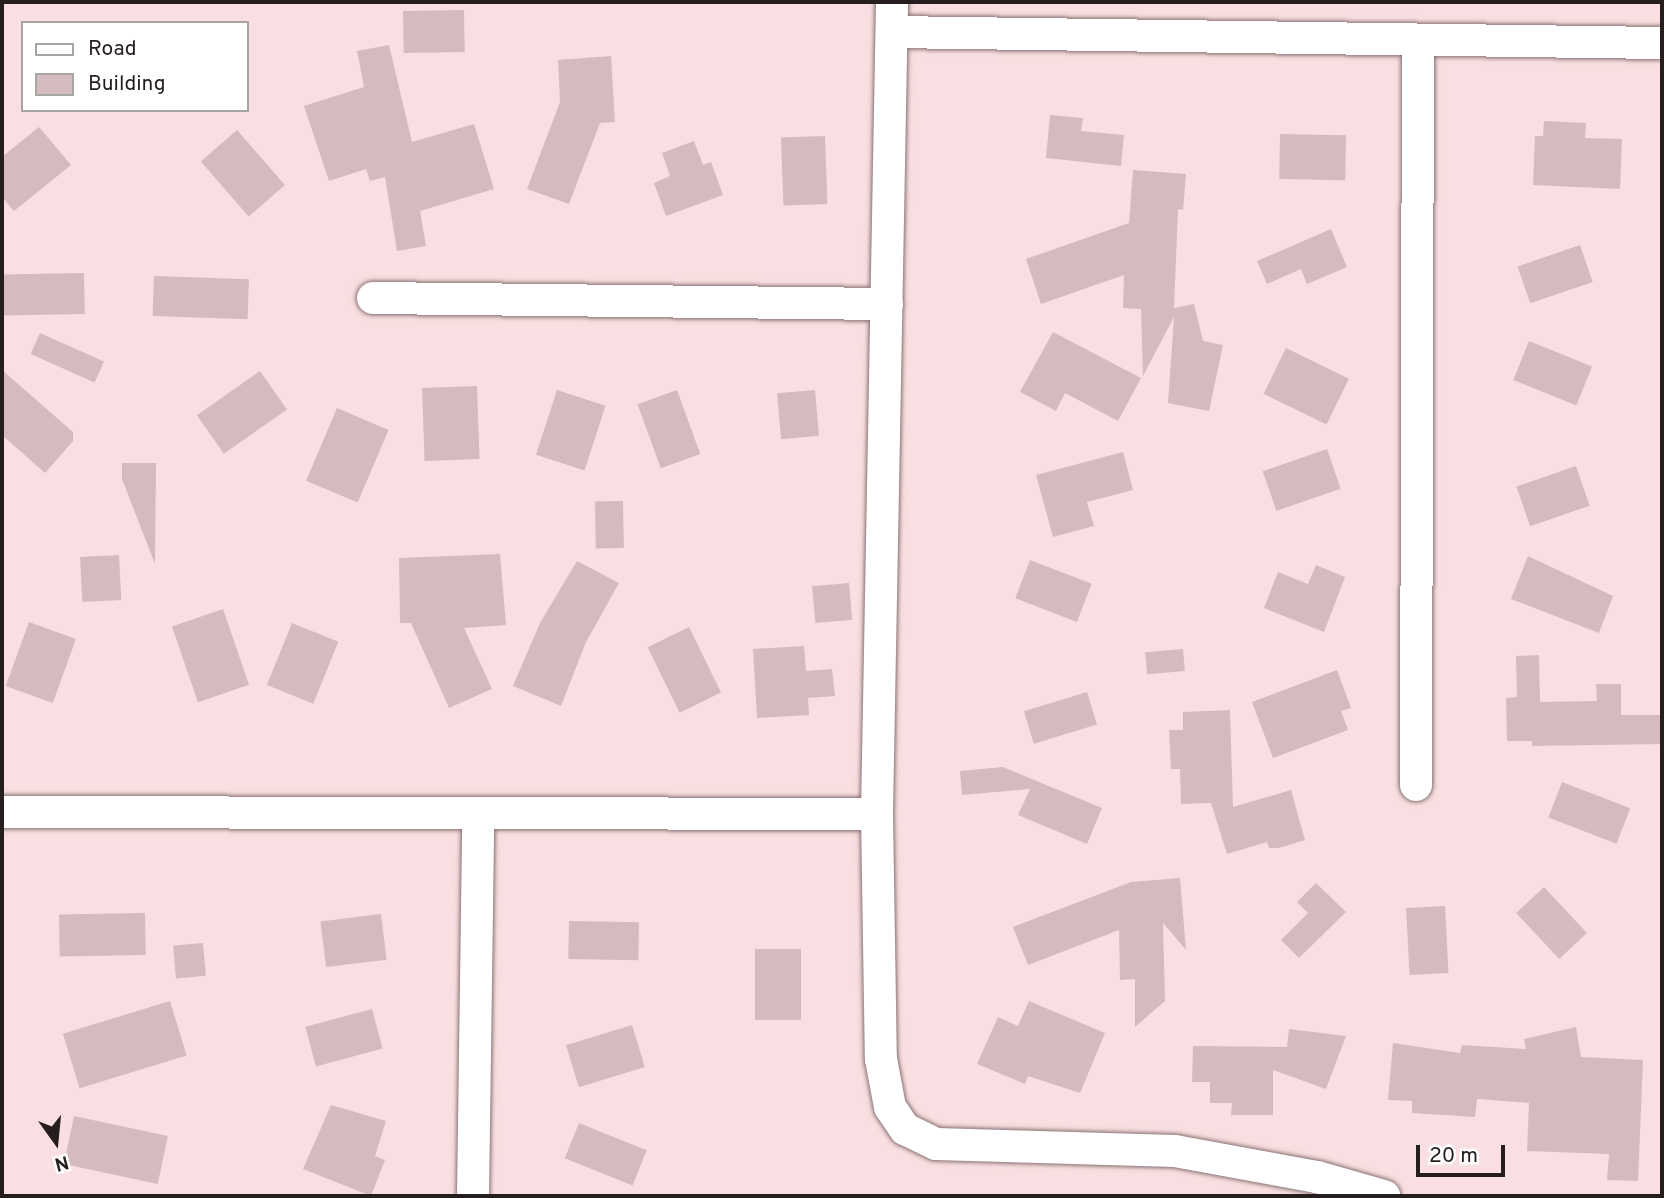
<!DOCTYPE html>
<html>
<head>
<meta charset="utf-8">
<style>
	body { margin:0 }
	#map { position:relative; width:1664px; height:1198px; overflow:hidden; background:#f9dfe1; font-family:Overpass,sans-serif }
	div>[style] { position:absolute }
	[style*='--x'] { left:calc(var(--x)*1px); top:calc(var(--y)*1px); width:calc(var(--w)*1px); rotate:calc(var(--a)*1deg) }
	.building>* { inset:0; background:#d4bbbd; transform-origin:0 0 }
	.roads { filter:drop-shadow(0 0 2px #8a7374) drop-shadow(0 0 2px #8a7374) }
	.minor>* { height:32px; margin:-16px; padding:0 16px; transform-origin:16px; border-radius:16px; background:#fff }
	span { translate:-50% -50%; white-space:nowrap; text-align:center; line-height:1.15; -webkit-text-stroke:5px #fff; paint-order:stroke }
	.frame { position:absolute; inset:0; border:4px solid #261d1e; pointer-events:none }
	.legend { position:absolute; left:21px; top:21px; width:228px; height:91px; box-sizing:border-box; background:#fff; border:2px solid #a8a5a5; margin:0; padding:9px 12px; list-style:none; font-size:21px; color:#261d1e }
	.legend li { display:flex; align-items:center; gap:14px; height:35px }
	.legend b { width:35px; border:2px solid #a8a5a5 }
	.north { position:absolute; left:21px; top:1107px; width:70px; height:70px; -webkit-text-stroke:5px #fff; paint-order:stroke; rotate:165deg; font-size:19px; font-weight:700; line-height:28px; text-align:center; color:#261d1e }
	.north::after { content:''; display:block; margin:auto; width:24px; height:32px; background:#261d1e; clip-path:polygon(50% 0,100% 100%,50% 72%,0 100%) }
	.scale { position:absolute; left:1416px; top:1145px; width:89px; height:32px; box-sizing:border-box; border:4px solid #261d1e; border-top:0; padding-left:9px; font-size:21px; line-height:24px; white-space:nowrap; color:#261d1e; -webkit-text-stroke:5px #fff; paint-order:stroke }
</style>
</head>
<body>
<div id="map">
	<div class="building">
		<i style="left:464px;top:10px;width:42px;height:61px;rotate:89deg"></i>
		<i style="clip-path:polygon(389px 45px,412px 142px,474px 124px,494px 189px,420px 211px,426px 246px,397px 251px,385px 177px,370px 181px,366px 169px,329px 181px,304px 106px,364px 87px,357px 51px)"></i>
		<i style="clip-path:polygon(611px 56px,615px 122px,600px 123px,569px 204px,527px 189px,560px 102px,558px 60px)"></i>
		<i style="clip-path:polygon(1050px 115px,1083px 118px,1081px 131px,1124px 135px,1121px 166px,1046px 158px)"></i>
		<i style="clip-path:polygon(1544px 121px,1586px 123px,1585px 138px,1622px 139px,1620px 189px,1533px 185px,1535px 136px,1543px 136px)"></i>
		<i style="clip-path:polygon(39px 127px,71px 165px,14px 211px,2px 197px,2px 157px)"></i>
		<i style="left:237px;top:130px;width:73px;height:48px;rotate:49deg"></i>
		<i style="left:1280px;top:134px;width:66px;height:45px;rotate:1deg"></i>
		<i style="left:825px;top:136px;width:68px;height:44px;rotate:88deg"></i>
		<i style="clip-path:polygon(694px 141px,703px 165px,711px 162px,723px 195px,666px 216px,654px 183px,670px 176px,662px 153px)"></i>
		<i style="clip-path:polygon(1133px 170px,1186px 174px,1183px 210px,1178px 209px,1174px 308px,1194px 304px,1203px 341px,1223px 345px,1209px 411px,1168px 403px,1174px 317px,1143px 376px,1141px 309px,1123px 308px,1124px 275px,1041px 304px,1026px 259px,1129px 223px)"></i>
		<i style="clip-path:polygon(1331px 229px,1347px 267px,1307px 284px,1301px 269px,1267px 284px,1257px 261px)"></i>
		<i style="left:1580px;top:245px;width:39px;height:66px;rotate:71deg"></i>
		<i style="left:84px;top:273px;width:41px;height:82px;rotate:89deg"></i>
		<i style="left:154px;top:276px;width:95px;height:40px;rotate:2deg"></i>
		<i style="clip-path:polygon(1053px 332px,1141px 378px,1118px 421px,1065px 393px,1056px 411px,1020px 392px)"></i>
		<i style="left:40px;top:333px;width:70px;height:23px;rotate:24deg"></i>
		<i style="left:1529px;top:341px;width:68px;height:42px;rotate:22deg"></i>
		<i style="left:1286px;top:348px;width:70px;height:51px;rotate:26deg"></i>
		<i style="clip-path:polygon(2px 370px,73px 432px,73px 441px,45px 473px,2px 435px)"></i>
		<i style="left:260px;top:371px;width:47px;height:77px;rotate:55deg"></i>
		<i style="left:477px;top:386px;width:73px;height:55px;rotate:88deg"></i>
		<i style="left:557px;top:390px;width:51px;height:68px;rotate:18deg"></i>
		<i style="left:677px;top:390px;width:68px;height:42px;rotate:70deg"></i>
		<i style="left:815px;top:390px;width:46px;height:38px;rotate:85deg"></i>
		<i style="left:337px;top:408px;width:56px;height:79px;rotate:23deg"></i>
		<i style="left:1327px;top:449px;width:42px;height:68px;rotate:71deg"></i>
		<i style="clip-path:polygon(1123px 452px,1133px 490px,1087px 502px,1094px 526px,1053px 537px,1036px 475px)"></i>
		<i style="clip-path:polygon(122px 463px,156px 463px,155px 564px,122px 479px)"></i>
		<i style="left:1576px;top:466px;width:42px;height:63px;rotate:71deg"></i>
		<i style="left:623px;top:501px;width:47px;height:28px;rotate:89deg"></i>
		<i style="clip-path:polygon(500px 554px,506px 625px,464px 628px,492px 689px,449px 708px,411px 623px,400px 623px,399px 558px)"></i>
		<i style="left:119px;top:555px;width:45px;height:39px;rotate:87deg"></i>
		<i style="clip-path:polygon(1528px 556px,1613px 596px,1599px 633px,1511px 599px)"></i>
		<i style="left:1030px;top:560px;width:66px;height:41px;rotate:21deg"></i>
		<i style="clip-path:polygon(577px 561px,619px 583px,586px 642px,561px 706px,513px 686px,540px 623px)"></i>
		<i style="clip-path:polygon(1316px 565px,1345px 577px,1324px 632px,1264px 608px,1278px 572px,1308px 584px)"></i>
		<i style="left:849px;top:583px;width:37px;height:37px;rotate:85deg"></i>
		<i style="left:223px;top:609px;width:80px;height:54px;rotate:71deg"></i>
		<i style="left:29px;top:622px;width:50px;height:68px;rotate:20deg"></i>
		<i style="left:292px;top:623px;width:50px;height:67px;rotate:22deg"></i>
		<i style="left:689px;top:627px;width:73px;height:46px;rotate:64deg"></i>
		<i style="clip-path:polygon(804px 646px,806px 671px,832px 669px,835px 696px,808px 698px,809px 715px,757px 718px,753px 649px)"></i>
		<i style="left:1183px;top:649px;width:22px;height:38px;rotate:85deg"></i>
		<i style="clip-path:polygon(1539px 655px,1540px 702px,1597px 701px,1596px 684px,1621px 684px,1621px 715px,1662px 715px,1662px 744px,1532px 746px,1532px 741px,1507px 741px,1506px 698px,1517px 697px,1516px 656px)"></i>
		<i style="clip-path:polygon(1337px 670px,1351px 708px,1341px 711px,1348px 730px,1273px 758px,1252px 702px)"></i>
		<i style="left:1087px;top:692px;width:34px;height:66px;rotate:73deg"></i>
		<i style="clip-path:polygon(1230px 710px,1233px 807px,1291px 790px,1305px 840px,1279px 848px,1269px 848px,1267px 842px,1227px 854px,1211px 803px,1181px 804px,1180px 769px,1171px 769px,1169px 730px,1183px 730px,1183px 712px)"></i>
		<i style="clip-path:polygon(1003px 767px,1102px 808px,1087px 844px,1018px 815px,1030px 789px,962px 795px,960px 771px)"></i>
		<i style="left:1562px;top:782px;width:73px;height:38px;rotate:21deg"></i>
		<i style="clip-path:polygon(1180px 878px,1186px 950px,1163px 923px,1165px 1001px,1135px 1027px,1135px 979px,1120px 980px,1119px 930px,1028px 965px,1013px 927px,1131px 882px)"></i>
		<i style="clip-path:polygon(1316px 883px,1346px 912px,1299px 958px,1281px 940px,1308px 913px,1297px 902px)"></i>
		<i style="left:1544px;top:887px;width:63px;height:38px;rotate:47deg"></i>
		<i style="left:1445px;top:906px;width:67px;height:39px;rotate:87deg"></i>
		<i style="left:145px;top:913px;width:42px;height:86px;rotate:89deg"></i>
		<i style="left:381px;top:914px;width:46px;height:61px;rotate:83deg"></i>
		<i style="left:569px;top:921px;width:70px;height:38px;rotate:1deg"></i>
		<i style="left:203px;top:943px;width:33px;height:30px;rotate:85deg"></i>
		<i style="left:755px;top:949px;width:46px;height:71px"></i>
		<i style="left:170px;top:1001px;width:57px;height:112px;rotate:73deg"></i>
		<i style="clip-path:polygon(1029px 1001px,1105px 1033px,1080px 1093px,1028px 1076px,1025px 1084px,977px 1064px,998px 1017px,1018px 1026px)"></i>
		<i style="left:372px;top:1009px;width:41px;height:69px;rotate:75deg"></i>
		<i style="left:632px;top:1025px;width:44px;height:69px;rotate:73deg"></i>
		<i style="clip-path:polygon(1576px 1027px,1581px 1057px,1643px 1060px,1638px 1181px,1607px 1180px,1609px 1154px,1527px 1151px,1529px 1103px,1477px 1099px,1475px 1117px,1412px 1113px,1412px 1101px,1388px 1100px,1393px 1043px,1460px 1053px,1462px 1045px,1526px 1049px,1524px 1039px)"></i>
		<i style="clip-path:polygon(1289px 1029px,1346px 1036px,1326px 1089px,1273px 1070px,1273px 1115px,1231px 1115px,1232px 1103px,1210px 1103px,1210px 1082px,1192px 1082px,1193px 1046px,1287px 1047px)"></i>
		<i style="clip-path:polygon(331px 1105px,386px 1121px,375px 1156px,385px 1160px,371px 1196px,303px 1169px)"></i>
		<i style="left:74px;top:1116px;width:96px;height:49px;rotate:12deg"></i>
		<i style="left:579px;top:1123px;width:73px;height:38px;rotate:22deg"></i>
	</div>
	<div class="roads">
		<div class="minor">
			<i style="--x:892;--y:2;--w:812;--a:91.06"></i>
			<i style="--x:877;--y:814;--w:245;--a:89.1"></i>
			<i style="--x:881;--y:1059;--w:49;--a:79.4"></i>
			<i style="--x:890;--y:1107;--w:27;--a:56"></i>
			<i style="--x:905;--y:1129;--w:34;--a:26"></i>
			<i style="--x:936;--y:1144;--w:239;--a:1.7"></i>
			<i style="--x:1175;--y:1151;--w:144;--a:10.4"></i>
			<i style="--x:1317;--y:1177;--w:70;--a:15.8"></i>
			<i style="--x:892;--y:32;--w:770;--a:0.82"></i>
			<i style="--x:373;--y:298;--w:514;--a:0.67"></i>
			<i style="--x:1416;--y:785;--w:744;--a:-89.85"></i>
			<i style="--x:2;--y:812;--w:875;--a:0.13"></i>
			<i style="--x:473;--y:1196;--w:381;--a:-89.2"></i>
		</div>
	</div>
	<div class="frame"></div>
	<ul class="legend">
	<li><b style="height:9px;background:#fff"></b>Road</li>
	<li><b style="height:19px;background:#d4bbbd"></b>Building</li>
	</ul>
	<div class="north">N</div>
	<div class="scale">20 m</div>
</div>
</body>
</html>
